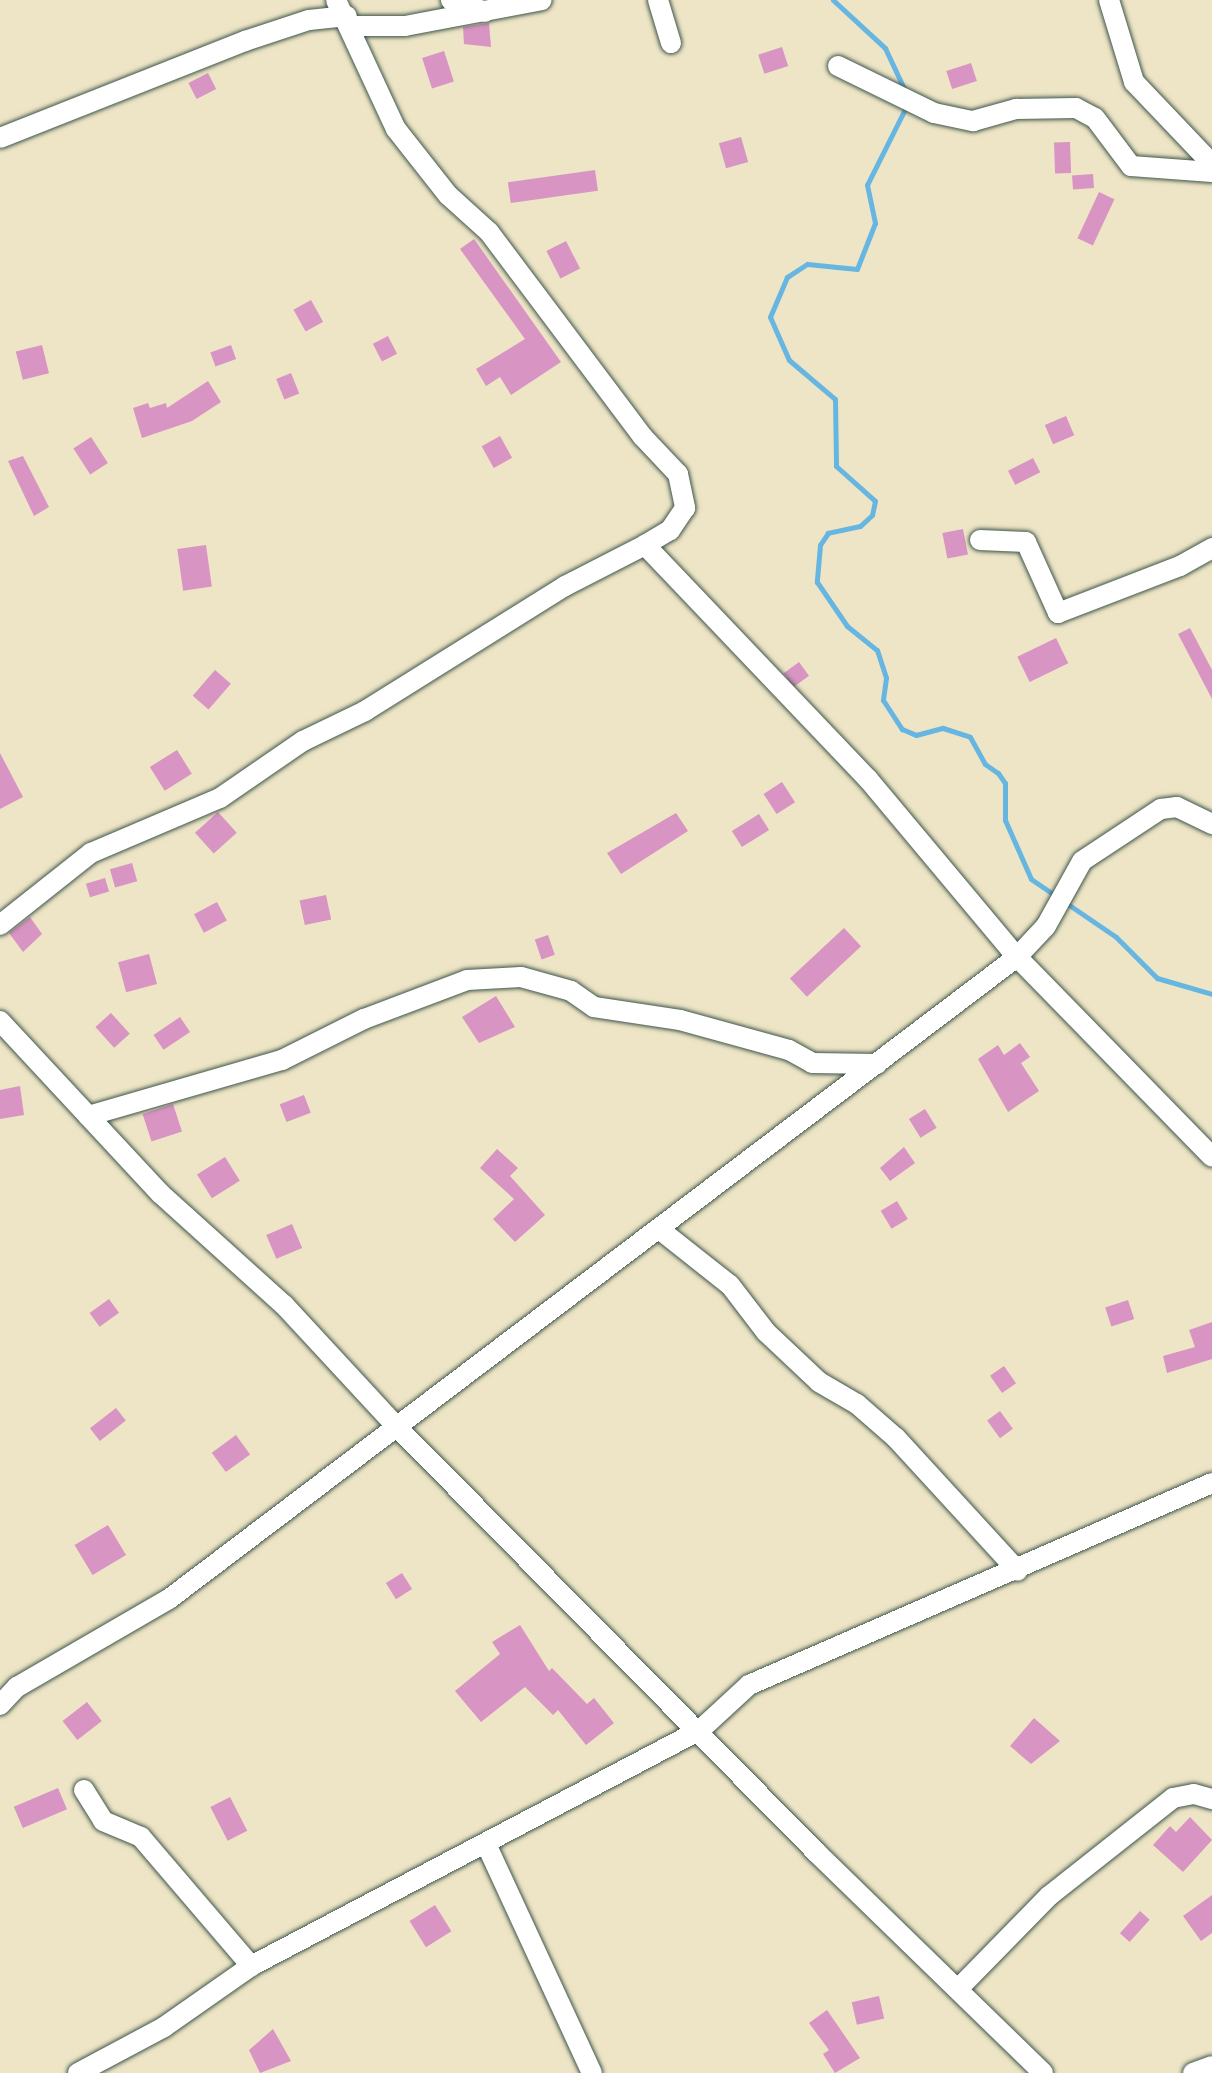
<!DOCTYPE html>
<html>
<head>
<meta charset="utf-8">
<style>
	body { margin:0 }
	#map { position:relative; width:1212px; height:2073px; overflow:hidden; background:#eee5c6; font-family:Pangolin,sans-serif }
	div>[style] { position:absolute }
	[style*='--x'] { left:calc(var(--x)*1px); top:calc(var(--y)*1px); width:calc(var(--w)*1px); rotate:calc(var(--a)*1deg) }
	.stream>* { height:5px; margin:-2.5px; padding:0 2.5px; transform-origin:2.5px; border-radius:2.5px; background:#67b6e1 }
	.building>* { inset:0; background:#d894c2; transform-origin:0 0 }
	.roads { filter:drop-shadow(0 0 2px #3e564a) drop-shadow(0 0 2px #3e564a) }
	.minor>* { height:20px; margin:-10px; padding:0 10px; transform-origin:10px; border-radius:10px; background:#fff }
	span { translate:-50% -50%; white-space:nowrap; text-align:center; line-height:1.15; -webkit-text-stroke:4.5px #fcf5e5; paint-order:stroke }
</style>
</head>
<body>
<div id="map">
	<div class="stream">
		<i style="--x:833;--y:0;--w:71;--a:42.7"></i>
		<i style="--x:885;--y:48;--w:52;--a:64.9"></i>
		<i style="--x:907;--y:105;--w:89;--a:116.6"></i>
		<i style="--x:867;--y:185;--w:39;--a:78"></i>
		<i style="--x:875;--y:223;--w:49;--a:111.4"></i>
		<i style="--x:857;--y:269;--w:50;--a:-174.3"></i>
		<i style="--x:807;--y:264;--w:24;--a:147"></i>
		<i style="--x:787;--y:277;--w:43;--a:113"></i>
		<i style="--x:770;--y:317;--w:47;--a:66.2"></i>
		<i style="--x:789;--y:360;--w:60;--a:40.3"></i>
		<i style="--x:835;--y:399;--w:67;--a:89.1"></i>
		<i style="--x:836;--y:466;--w:52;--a:41.9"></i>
		<i style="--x:875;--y:501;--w:14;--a:102"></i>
		<i style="--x:872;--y:515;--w:16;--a:137"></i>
		<i style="--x:860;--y:526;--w:33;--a:168"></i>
		<i style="--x:828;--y:533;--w:14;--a:124"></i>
		<i style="--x:820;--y:545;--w:37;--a:95"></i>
		<i style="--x:817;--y:582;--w:53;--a:55.7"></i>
		<i style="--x:847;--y:626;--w:38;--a:39"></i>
		<i style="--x:877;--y:650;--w:29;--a:72"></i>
		<i style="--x:886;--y:678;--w:22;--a:98"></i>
		<i style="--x:883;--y:700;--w:35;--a:57"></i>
		<i style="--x:902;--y:729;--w:15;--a:23"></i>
		<i style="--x:916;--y:735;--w:28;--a:-15"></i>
		<i style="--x:943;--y:728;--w:28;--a:18"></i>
		<i style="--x:970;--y:737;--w:31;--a:61"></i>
		<i style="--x:985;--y:764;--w:16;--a:35"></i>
		<i style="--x:998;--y:773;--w:12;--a:55"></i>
		<i style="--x:1005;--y:783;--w:37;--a:90"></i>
		<i style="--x:1005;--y:820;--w:64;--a:66.2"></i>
		<i style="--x:1031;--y:879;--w:103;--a:34.3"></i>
		<i style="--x:1116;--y:937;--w:58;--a:45"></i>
		<i style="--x:1157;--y:978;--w:57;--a:16.2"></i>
	</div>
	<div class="building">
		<i style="clip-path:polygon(489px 23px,491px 47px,464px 44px,463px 27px)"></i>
		<i style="left:782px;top:47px;width:20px;height:25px;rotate:72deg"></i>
		<i style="left:444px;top:51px;width:32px;height:23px;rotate:72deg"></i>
		<i style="left:971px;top:63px;width:19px;height:26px;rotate:72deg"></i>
		<i style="left:208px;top:73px;width:18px;height:22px;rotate:63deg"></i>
		<i style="left:741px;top:137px;width:26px;height:23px;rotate:74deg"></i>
		<i style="left:1070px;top:142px;width:31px;height:16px;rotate:88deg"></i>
		<i style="left:595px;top:170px;width:21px;height:88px;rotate:82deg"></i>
		<i style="left:1093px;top:174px;width:14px;height:21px;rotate:86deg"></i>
		<i style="left:1099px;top:192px;width:17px;height:51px;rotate:25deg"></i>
		<i style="clip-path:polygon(474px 239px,561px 362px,511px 395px,500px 377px,486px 386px,476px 369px,525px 339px,460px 249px)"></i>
		<i style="left:566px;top:241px;width:31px;height:22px;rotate:63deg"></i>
		<i style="left:311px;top:300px;width:25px;height:20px;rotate:61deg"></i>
		<i style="left:388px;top:336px;width:20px;height:17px;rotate:63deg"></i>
		<i style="left:42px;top:345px;width:29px;height:27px;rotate:76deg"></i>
		<i style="left:231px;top:345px;width:15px;height:22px;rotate:70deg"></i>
		<i style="left:291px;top:373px;width:22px;height:16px;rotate:68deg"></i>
		<i style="clip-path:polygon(208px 381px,221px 402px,192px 421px,142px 438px,133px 408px,148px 403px,150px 408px,166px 403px,167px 408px)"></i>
		<i style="left:1066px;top:416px;width:21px;height:23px;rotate:67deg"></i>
		<i style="left:500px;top:436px;width:25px;height:21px;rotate:61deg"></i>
		<i style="left:91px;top:437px;width:31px;height:21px;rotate:57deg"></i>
		<i style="clip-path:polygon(23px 456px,49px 507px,34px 516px,8px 461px)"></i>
		<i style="left:1033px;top:458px;width:16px;height:28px;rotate:63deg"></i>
		<i style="left:963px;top:529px;width:26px;height:21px;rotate:79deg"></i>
		<i style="left:206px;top:545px;width:42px;height:29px;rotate:82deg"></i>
		<i style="clip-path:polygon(1190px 628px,1212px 670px,1212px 699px,1178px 634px)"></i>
		<i style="left:1056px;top:638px;width:28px;height:43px;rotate:64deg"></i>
		<i style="left:799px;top:662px;width:17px;height:19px;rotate:54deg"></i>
		<i style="left:215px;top:670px;width:21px;height:34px;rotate:41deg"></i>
		<i style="left:177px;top:750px;width:28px;height:32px;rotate:58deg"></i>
		<i style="clip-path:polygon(0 753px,23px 797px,0 809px)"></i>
		<i style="left:782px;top:782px;width:24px;height:22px;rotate:57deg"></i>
		<i style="left:218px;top:812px;width:28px;height:31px;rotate:48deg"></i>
		<i style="clip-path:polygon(676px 813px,688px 831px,621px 874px,607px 853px)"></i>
		<i style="left:759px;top:814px;width:19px;height:32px;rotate:58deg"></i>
		<i style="left:132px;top:863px;width:19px;height:23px;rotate:74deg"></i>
		<i style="left:105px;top:878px;width:14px;height:20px;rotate:73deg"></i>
		<i style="left:326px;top:895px;width:25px;height:27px;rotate:78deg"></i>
		<i style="left:217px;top:902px;width:21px;height:26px;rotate:62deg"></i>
		<i style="clip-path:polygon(30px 917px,42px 934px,23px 952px,9px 933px)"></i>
		<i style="left:844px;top:928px;width:25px;height:74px;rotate:47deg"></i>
		<i style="left:548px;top:935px;width:21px;height:14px;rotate:71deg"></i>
		<i style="left:149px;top:954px;width:31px;height:32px;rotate:75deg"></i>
		<i style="clip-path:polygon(496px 996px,515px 1027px,479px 1043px,462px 1017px)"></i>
		<i style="left:111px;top:1013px;width:28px;height:21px;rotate:48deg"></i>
		<i style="left:180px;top:1017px;width:18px;height:32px;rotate:56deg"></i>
		<i style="clip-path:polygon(1020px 1043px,1030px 1057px,1021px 1063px,1039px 1091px,1008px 1112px,978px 1059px,998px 1045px,1004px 1055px)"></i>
		<i style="clip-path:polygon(20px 1086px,24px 1115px,0 1119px,0 1090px)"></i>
		<i style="left:304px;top:1095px;width:19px;height:26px;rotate:69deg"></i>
		<i style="left:173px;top:1104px;width:29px;height:32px;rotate:72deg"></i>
		<i style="left:925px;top:1109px;width:22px;height:19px;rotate:58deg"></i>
		<i style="clip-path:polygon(904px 1147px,915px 1163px,890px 1181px,880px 1168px)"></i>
		<i style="clip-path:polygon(497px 1149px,518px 1168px,510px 1176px,545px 1215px,515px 1242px,493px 1219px,514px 1199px,480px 1168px)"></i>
		<i style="left:225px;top:1157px;width:28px;height:33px;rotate:58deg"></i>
		<i style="left:897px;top:1201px;width:21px;height:19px;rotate:59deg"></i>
		<i style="left:292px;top:1224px;width:26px;height:28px;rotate:67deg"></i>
		<i style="left:109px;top:1299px;width:17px;height:24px;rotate:54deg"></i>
		<i style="left:1128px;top:1300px;width:20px;height:24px;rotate:72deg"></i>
		<i style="clip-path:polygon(1212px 1322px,1212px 1359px,1167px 1373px,1163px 1356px,1195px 1347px,1189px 1330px)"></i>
		<i style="left:1004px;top:1366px;width:21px;height:17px;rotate:55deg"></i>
		<i style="left:116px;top:1408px;width:16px;height:33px;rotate:52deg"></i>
		<i style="left:1000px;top:1411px;width:22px;height:16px;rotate:54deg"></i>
		<i style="left:236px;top:1435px;width:24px;height:30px;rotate:54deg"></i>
		<i style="left:108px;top:1525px;width:35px;height:39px;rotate:59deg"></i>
		<i style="left:402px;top:1573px;width:19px;height:19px;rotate:58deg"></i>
		<i style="clip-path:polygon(520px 1625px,549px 1671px,552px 1668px,587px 1704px,594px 1698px,614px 1723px,586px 1745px,558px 1710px,553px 1715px,525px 1687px,481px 1722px,455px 1691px,500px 1654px,492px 1642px)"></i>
		<i style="left:87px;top:1702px;width:24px;height:31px;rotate:52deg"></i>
		<i style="clip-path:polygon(1034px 1718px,1060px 1741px,1031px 1764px,1010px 1746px)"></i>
		<i style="left:58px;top:1788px;width:23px;height:48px;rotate:67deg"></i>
		<i style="left:230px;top:1797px;width:38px;height:22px;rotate:63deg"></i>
		<i style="clip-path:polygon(1190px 1817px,1212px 1840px,1183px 1872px,1153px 1845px,1170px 1826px,1176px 1832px)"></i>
		<i style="clip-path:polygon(1212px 1895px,1212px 1933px,1201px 1941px,1183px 1916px)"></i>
		<i style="left:435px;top:1905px;width:31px;height:30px;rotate:58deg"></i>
		<i style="left:1140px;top:1911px;width:13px;height:30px;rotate:42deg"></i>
		<i style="left:879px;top:1996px;width:23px;height:28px;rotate:77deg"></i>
		<i style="clip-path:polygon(827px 2010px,860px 2058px,835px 2073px,823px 2054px,829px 2050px,809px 2023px)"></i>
		<i style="clip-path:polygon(273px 2029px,291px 2061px,260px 2073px,249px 2050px)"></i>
	</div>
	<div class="roads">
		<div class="minor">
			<i style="--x:336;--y:0;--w:142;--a:65.1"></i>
			<i style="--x:396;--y:129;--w:84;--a:51.8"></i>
			<i style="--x:448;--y:195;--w:55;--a:42.1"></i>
			<i style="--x:489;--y:232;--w:256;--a:53.1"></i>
			<i style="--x:643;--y:437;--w:51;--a:46.6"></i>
			<i style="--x:678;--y:474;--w:35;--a:78"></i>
			<i style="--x:685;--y:508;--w:27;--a:124"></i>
			<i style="--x:670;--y:530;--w:29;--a:149"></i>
			<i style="--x:645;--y:545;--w:323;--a:46.4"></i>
			<i style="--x:868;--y:779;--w:232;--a:50.1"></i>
			<i style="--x:1017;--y:957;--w:279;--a:45.7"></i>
			<i style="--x:451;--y:0;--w:36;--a:19"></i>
			<i style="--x:658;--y:0;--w:45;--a:73.2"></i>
			<i style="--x:1109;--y:0;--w:86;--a:73"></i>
			<i style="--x:1134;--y:82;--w:113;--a:46.4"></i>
			<i style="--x:352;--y:26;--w:53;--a:0"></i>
			<i style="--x:405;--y:26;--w:139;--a:-10.7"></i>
			<i style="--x:838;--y:66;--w:107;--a:26.1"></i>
			<i style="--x:934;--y:113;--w:40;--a:12"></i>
			<i style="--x:973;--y:121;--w:45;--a:-15.6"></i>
			<i style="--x:1016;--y:109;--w:60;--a:-1"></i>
			<i style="--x:1076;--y:108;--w:21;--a:28"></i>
			<i style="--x:1095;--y:118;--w:60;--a:53.1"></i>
			<i style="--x:1131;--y:166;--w:81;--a:4.2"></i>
			<i style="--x:0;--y:138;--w:264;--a:-21.6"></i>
			<i style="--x:245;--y:41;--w:67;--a:-18.2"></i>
			<i style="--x:309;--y:20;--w:38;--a:-6"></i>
			<i style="--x:980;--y:540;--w:46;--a:2.5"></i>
			<i style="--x:1026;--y:542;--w:78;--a:65.7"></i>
			<i style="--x:1058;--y:613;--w:131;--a:-21.1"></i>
			<i style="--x:1180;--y:566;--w:37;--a:-29"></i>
			<i style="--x:0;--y:925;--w:116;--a:-38.4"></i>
			<i style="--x:91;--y:853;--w:140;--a:-23.1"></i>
			<i style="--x:220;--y:798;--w:101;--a:-34.5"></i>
			<i style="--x:303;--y:741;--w:69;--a:-25.8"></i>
			<i style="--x:365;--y:711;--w:236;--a:-32"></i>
			<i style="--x:565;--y:586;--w:90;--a:-27.1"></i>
			<i style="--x:0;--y:1021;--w:236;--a:47.1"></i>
			<i style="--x:161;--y:1194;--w:166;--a:42.1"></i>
			<i style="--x:284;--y:1305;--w:163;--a:47.2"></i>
			<i style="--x:395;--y:1425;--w:601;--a:45.4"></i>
			<i style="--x:817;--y:1853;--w:315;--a:44.2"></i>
			<i style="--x:88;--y:1116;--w:202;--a:-16.1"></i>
			<i style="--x:282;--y:1060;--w:92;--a:-26.6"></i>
			<i style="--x:364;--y:1019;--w:110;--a:-20.7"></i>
			<i style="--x:467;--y:980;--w:54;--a:-3.2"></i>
			<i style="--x:521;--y:977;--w:52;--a:15.6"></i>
			<i style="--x:571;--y:991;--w:28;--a:35"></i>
			<i style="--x:594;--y:1007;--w:87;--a:8.6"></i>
			<i style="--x:680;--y:1020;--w:113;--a:15.4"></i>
			<i style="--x:789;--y:1050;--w:26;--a:29"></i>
			<i style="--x:812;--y:1063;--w:65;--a:0.9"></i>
			<i style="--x:659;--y:1229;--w:90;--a:38.3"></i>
			<i style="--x:730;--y:1285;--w:59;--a:52.5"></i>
			<i style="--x:766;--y:1332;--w:73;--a:43.3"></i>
			<i style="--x:819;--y:1382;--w:44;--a:30.1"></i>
			<i style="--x:857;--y:1404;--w:52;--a:41.1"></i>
			<i style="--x:896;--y:1438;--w:180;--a:47.5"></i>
			<i style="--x:0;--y:1705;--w:25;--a:-47"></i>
			<i style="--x:17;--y:1687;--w:176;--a:-30.1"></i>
			<i style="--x:169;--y:1599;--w:1064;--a:-37.13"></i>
			<i style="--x:1017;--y:957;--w:42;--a:-46.9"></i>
			<i style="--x:1046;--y:926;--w:74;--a:-61"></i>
			<i style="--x:1082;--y:861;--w:95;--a:-33.4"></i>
			<i style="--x:1161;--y:809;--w:16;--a:-7"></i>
			<i style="--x:1177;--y:807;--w:39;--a:26"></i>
			<i style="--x:84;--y:1790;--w:36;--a:58"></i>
			<i style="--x:103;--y:1821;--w:41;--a:22.8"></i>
			<i style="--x:141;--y:1837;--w:170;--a:49.5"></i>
			<i style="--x:487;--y:1846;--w:250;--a:65.2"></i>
			<i style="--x:958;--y:1989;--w:130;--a:-45.6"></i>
			<i style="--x:1049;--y:1896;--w:158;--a:-38.3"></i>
			<i style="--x:1173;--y:1798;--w:21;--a:-11"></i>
			<i style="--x:1194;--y:1794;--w:19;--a:16"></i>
			<i style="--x:78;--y:2073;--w:98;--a:-28.1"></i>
			<i style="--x:164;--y:2027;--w:106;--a:-35"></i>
			<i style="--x:251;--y:1966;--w:507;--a:-27.73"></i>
			<i style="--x:700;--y:1730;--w:67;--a:-42.6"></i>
			<i style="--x:749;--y:1685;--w:505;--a:-23.57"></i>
			<i style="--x:1193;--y:2073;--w:20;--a:-20"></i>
		</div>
	</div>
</div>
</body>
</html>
